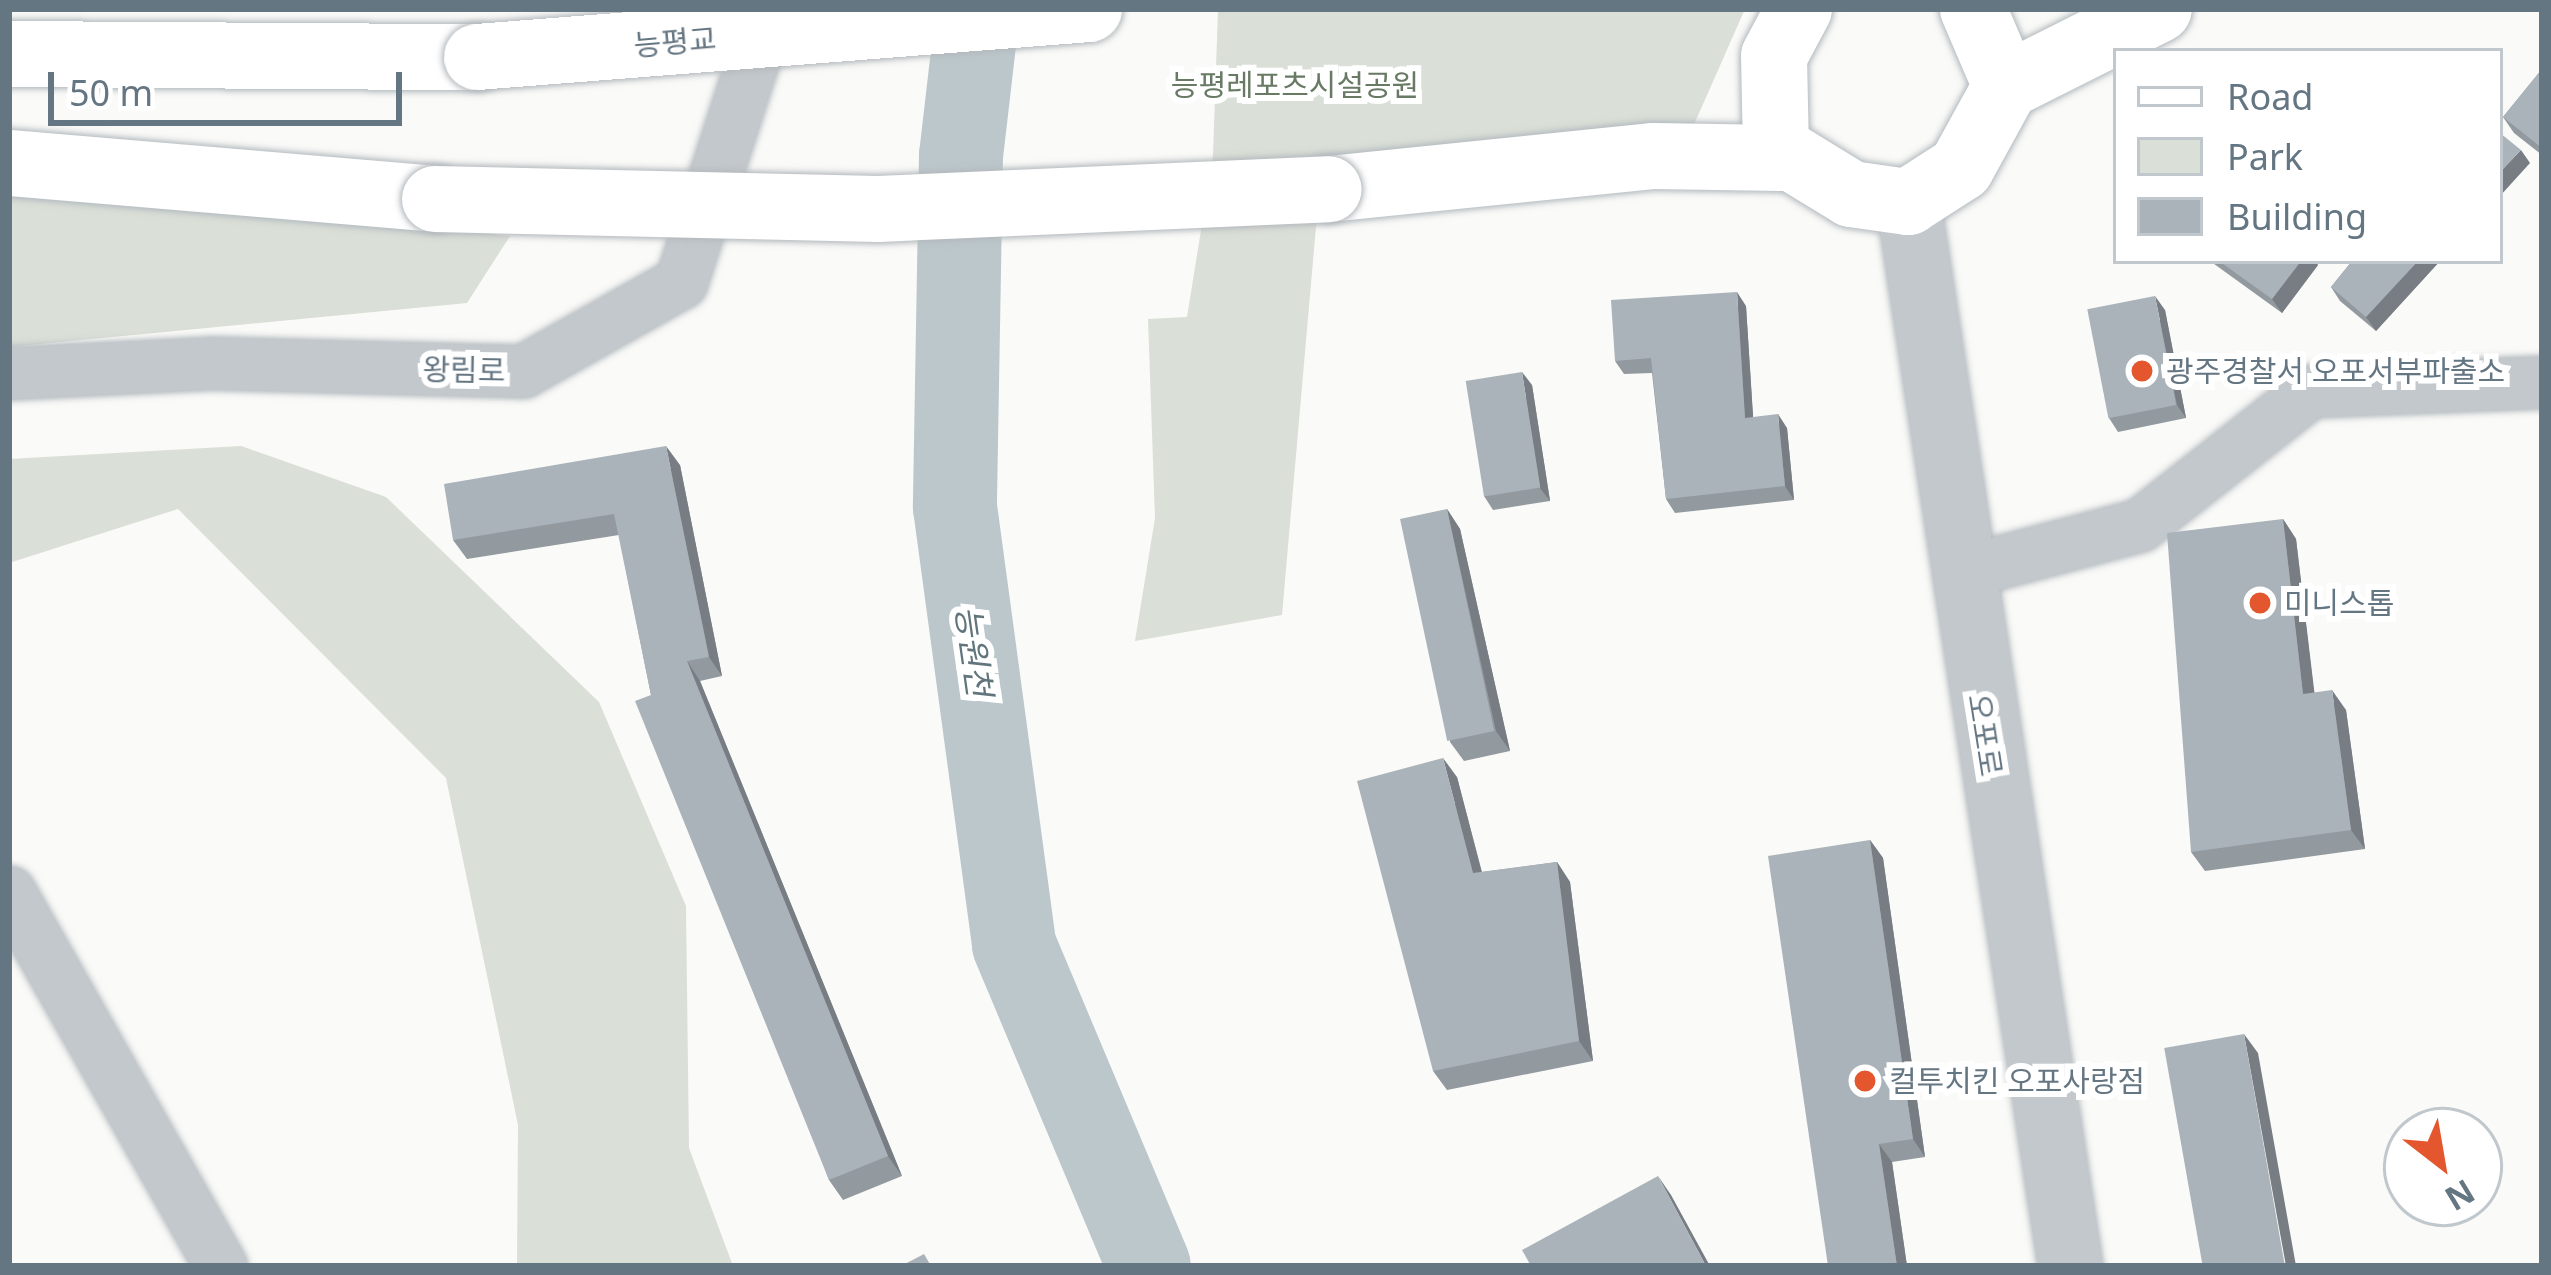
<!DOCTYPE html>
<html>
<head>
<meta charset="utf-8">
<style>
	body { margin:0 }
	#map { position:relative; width:2551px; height:1275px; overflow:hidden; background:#fafaf8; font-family:"Noto Sans","Noto Sans KR",sans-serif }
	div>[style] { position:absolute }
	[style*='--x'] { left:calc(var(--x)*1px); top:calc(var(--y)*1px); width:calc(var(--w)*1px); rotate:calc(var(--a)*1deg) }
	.green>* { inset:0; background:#dadfd7 }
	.river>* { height:84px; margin:-42px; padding:0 42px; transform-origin:42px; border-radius:42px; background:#bbc7cb }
	.roads { filter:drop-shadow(0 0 3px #b3babf) drop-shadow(0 0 3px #b3babf) }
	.minor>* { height:51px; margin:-25.5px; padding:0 25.5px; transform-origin:25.5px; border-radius:25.5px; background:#c3c8cc }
	.tertiary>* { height:63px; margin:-31.5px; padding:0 31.5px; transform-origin:31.5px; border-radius:31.5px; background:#c3c8cc }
	.secondary>* { height:66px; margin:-33px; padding:0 33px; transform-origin:33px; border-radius:33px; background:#fff }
	.trunk>* { height:66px; margin:-33px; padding:0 33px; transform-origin:33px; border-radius:33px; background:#fff }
	.bridges { filter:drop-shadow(0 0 3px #b4b9bd) drop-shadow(0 0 3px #b4b9bd) }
	.trunk-bridge>* { height:66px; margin:-33px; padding:0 33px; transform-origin:33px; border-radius:33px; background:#fff }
	.wall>* { inset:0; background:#929a9f }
	.shaded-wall>* { inset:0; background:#777d82 }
	.building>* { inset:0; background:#aab3b9; transform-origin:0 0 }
	.dots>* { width:33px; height:33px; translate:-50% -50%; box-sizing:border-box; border:6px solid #fff; border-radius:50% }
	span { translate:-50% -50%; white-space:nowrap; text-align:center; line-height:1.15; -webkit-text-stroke:12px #fff; paint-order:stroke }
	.street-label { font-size:30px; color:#657683 }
	.park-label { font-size:30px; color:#687a64 }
	.poi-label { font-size:30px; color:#657683 }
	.left { translate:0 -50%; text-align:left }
	.water-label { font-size:33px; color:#60757c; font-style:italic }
	.frame { position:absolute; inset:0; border:12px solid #657683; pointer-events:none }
	.legend { position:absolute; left:2113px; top:48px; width:390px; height:216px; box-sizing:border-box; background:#fff; border:3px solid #c1c8cd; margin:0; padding:15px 21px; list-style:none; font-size:36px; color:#657683 }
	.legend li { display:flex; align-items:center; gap:24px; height:60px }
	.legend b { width:60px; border:3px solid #c1c8cd }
	.north { position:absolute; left:2383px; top:1107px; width:120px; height:120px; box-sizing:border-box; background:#fff; border:3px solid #c1c8cd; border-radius:50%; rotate:149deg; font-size:33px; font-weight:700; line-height:48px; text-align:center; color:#657683 }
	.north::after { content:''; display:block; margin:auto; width:42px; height:54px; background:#e4572e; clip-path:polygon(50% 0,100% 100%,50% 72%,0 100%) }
	.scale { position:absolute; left:48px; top:72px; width:354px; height:54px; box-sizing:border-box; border:6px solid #657683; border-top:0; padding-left:15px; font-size:36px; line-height:42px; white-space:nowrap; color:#657683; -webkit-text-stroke:9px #fff; paint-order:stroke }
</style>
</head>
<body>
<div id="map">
	<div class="green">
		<i style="clip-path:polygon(1218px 9px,1745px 9px,1692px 129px,1322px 158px,1282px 615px,1135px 641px,1155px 518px,1148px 319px,1187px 317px,1213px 156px)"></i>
		<i style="clip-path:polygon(9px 179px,510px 236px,467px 303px,9px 347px)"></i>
		<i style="clip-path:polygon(241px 446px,386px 497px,599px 702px,686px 906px,689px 1148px,733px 1266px,517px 1266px,518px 1125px,446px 778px,178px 509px,9px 563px,9px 459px)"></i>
	</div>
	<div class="river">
		<i style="--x:978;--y:9;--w:147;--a:96.6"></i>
		<i style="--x:961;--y:155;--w:352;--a:91"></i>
		<i style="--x:955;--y:507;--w:442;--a:82.3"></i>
		<i style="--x:1014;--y:945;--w:348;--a:67.2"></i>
	</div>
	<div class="roads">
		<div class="minor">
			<i style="--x:9;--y:373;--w:202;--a:-2.8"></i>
			<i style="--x:211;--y:363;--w:312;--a:1.5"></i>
			<i style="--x:523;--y:371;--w:181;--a:-29.4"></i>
			<i style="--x:681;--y:282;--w:287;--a:-72.1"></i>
			<i style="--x:1962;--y:572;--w:184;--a:-14.8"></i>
			<i style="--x:2140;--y:525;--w:216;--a:-38.2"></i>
			<i style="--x:2310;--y:391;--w:232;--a:-2.2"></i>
			<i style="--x:9;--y:892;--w:430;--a:60.5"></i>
		</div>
		<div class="tertiary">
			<i style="--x:1908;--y:202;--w:1076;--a:81.34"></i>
		</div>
		<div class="secondary">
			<i style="--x:1799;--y:9;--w:53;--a:118"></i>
			<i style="--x:1774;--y:56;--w:92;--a:88.8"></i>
			<i style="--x:1776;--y:148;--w:88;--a:31.5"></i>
			<i style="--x:1851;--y:194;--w:58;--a:8"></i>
			<i style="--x:1908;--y:202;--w:63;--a:-32.7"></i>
			<i style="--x:1961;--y:168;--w:94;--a:-61.2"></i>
			<i style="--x:2006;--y:86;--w:84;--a:-113.2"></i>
		</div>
		<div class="trunk">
			<i style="--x:9;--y:54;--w:468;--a:0.4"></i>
			<i style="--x:2006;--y:86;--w:171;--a:-26.7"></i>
			<i style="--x:9;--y:163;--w:428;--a:4.8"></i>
			<i style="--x:1329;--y:189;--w:327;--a:-5.8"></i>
			<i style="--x:1654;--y:156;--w:127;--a:0.9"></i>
		</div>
	</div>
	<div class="bridges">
		<div class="trunk-bridge">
			<i style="--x:477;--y:57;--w:614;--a:-4.48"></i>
			<i style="--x:435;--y:199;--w:443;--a:1.3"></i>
			<i style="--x:878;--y:209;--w:451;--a:-2.5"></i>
		</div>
	</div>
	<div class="wall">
		<i style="clip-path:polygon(2542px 69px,2542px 155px,2514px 133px,2503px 117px)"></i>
		<i style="clip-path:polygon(2210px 261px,2315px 261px,2318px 265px,2282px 313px)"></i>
		<i style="clip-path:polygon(2352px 261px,2440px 261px,2376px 331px,2340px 301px,2331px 287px)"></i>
		<i style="clip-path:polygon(1746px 306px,1753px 417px,1787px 428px,1794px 500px,1675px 513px,1666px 499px,1652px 373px,1624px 374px,1615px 361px)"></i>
		<i style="clip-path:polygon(2165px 310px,2186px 418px,2118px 432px,2109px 418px)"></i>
		<i style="clip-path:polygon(1532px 385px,1550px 501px,1493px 510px,1484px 496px)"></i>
		<i style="clip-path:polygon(680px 465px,722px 676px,700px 681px,902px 1176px,843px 1200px,829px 1180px,651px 695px,619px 535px,467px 559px,453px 540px)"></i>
		<i style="clip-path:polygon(1447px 509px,1460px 529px,1510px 751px,1464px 761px,1450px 742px)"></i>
		<i style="clip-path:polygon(2283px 519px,2296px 539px,2314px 693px,2346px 710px,2365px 849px,2205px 871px,2191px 852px)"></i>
		<i style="clip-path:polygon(1457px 777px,1482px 872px,1557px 862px,1570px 882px,1593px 1061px,1447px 1090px,1433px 1071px)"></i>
		<i style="clip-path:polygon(1870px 840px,1883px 858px,1925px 1157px,1892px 1162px,1907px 1266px,1828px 1266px)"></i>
	</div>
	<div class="shaded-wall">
		<i style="clip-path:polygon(2521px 150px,2530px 163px,2500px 196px,2500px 172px)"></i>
		<i style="clip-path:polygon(2301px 261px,2315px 261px,2318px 265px,2282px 313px,2272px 299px)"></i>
		<i style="clip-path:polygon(2418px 261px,2440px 261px,2376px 331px,2366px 317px)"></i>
		<i style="clip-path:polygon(1737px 292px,1746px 306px,1754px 431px,1745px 418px)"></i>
		<i style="clip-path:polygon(2155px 296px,2165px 310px,2186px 418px,2177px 405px)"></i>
		<i style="clip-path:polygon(1522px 372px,1532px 385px,1550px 501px,1540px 488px)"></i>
		<i style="clip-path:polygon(1778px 414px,1787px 428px,1794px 500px,1785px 486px)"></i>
		<i style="clip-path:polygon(666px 446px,680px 465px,722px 676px,709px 657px)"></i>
		<i style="clip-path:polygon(1447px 509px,1460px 529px,1510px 751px,1496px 731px)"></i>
		<i style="clip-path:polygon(2283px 519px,2296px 539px,2317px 714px,2303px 694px)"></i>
		<i style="clip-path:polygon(687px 661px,700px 681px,902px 1176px,888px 1156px)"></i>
		<i style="clip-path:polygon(2332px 690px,2346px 710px,2365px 849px,2351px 830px)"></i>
		<i style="clip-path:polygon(1443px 758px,1457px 777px,1487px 893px,1473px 873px)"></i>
		<i style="clip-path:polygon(1870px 840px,1883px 858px,1925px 1157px,1913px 1139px)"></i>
		<i style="clip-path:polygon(1557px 862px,1570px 882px,1593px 1061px,1579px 1041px)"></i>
		<i style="clip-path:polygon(2244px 1034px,2258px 1053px,2296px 1266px,2286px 1266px)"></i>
		<i style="clip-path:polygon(1879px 1144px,1892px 1162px,1907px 1266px,1897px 1266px)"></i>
		<i style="clip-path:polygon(1658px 1176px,1671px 1195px,1710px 1266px,1706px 1266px)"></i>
	</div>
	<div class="building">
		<i style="clip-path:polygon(2542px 69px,2542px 148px,2503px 117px)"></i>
		<i style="clip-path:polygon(2500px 133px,2521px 150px,2500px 172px)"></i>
		<i style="clip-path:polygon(2219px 261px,2301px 261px,2272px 299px)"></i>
		<i style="clip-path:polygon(2352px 261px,2418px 261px,2366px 317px,2331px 287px)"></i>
		<i style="clip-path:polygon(1737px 292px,1745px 418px,1778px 414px,1785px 486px,1666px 499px,1651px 358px,1615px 361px,1611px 300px)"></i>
		<i style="left:2155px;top:296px;width:111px;height:69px;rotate:79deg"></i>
		<i style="left:1522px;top:372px;width:117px;height:57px;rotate:81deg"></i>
		<i style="clip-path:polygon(666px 446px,709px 657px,687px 661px,888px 1156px,829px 1180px,635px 701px,651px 695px,614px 514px,453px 540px,444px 484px)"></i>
		<i style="left:1447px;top:509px;width:227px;height:48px;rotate:78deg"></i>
		<i style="clip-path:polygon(2283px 519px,2303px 694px,2332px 690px,2351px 830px,2191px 852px,2167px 533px)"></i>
		<i style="clip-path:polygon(1443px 758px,1473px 873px,1557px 862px,1579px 1041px,1433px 1071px,1357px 781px)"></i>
		<i style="clip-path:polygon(1870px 840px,1913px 1139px,1879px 1144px,1897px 1266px,1828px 1266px,1768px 856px)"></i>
		<i style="left:2244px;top:1034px;width:236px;height:81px;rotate:80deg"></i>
		<i style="clip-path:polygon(1658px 1176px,1706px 1266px,1531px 1266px,1522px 1250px)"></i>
		<i style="clip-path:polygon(924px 1254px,931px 1266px,901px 1266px)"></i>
	</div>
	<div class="dots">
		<i style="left:2142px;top:371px;background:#e4572e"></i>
		<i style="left:2260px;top:603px;background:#e4572e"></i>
		<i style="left:1865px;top:1081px;background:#e4572e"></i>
	</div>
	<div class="street-label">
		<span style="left:675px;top:42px;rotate:-5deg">능평교</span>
		<span style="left:464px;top:370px;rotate:1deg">왕림로</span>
		<span style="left:1985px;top:735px;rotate:81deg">오포로</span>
	</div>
	<div class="park-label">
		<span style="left:1295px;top:85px">능평레포츠시설공원</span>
	</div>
	<div class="poi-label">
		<span class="left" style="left:2166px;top:371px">광주경찰서 오포서부파출소</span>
		<span class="left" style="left:2284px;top:603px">미니스톱</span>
		<span class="left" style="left:1889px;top:1081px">컬투치킨 오포사랑점</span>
	</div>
	<div class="water-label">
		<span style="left:974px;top:651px;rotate:82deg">능원천</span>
	</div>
	<div class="frame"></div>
	<ul class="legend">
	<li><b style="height:15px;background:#fff"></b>Road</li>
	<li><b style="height:33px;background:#dadfd7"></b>Park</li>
	<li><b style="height:33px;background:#aab3b9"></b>Building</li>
	</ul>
	<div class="north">N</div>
	<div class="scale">50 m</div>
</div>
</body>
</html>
